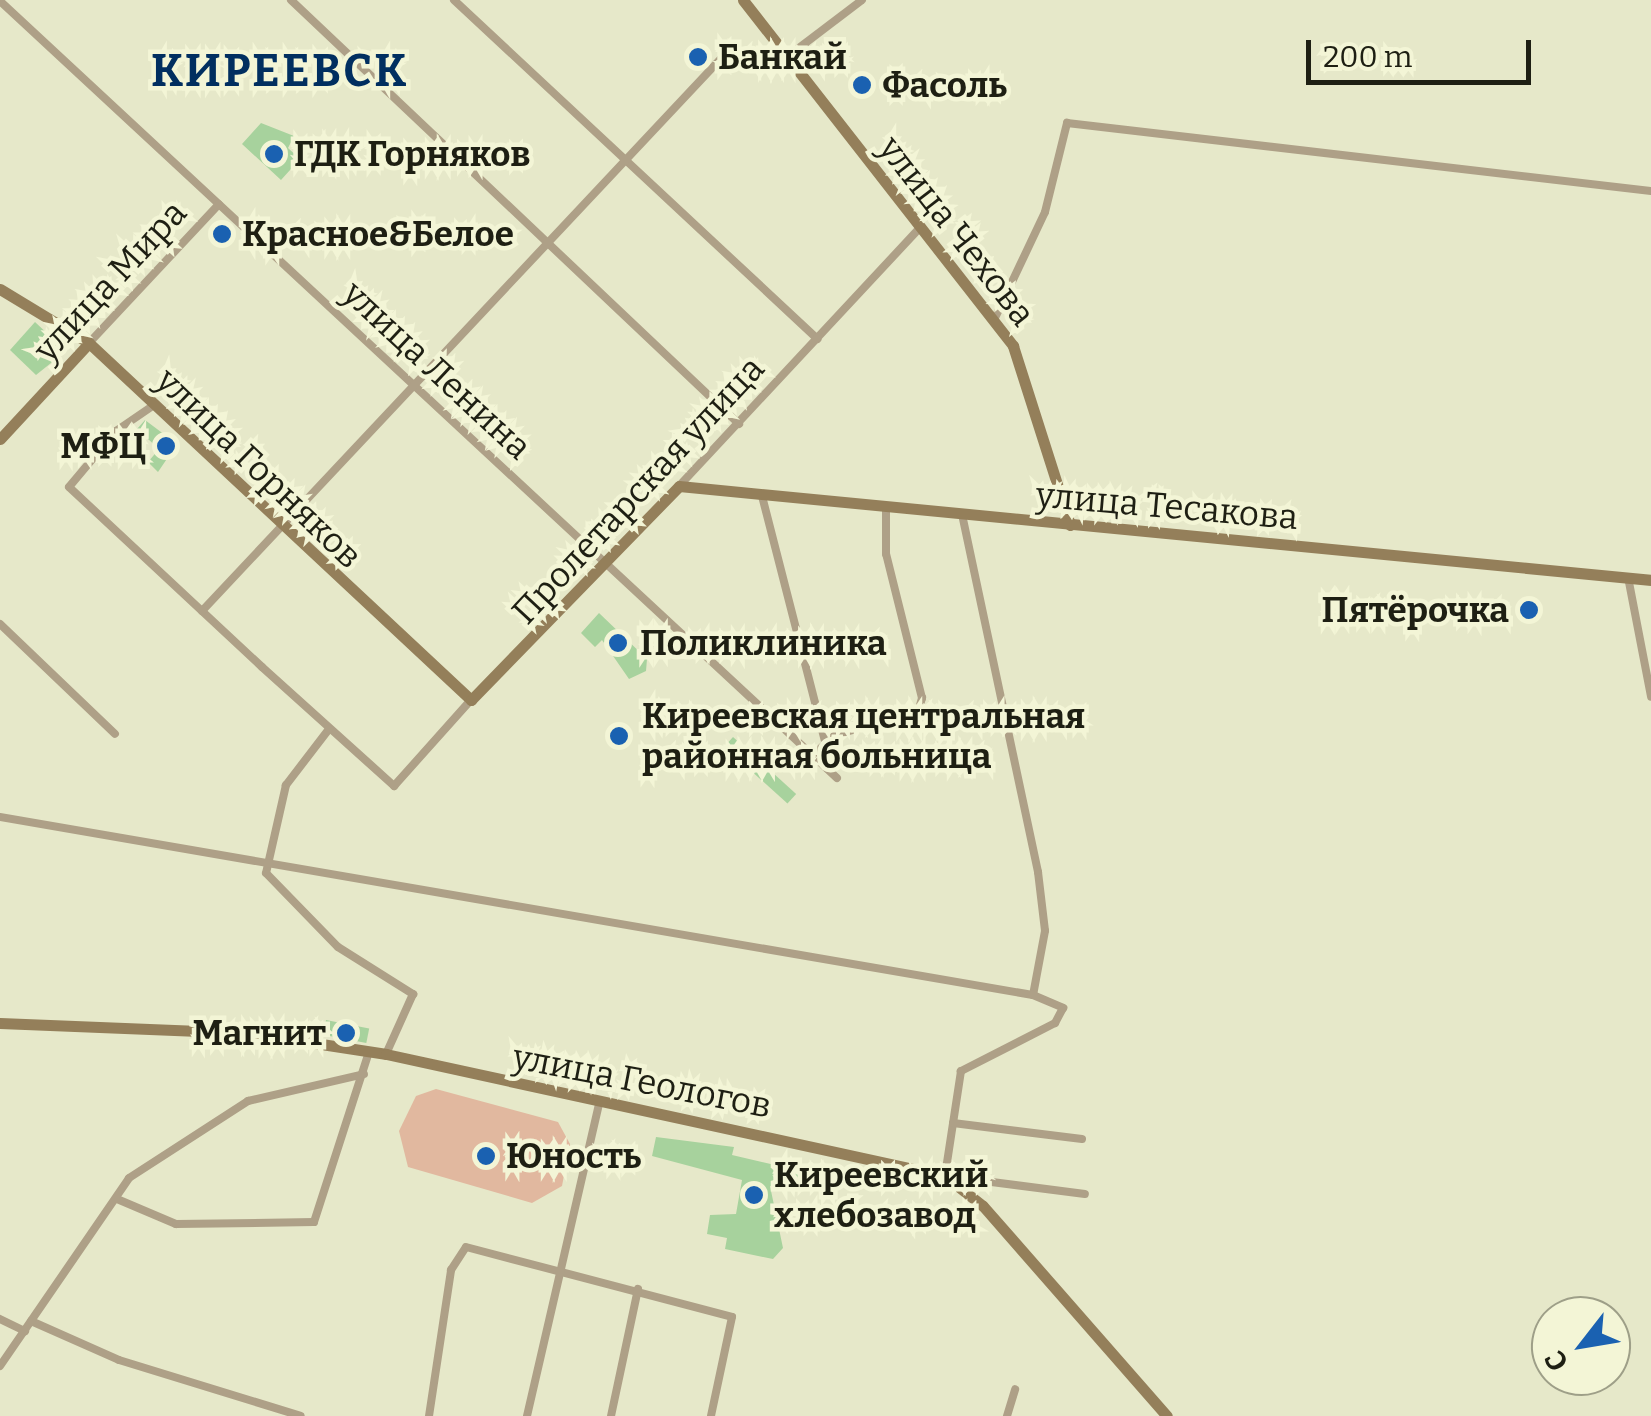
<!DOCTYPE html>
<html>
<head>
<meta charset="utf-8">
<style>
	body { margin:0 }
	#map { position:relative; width:1651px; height:1416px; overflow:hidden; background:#e6e8c9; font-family:Bitter,serif }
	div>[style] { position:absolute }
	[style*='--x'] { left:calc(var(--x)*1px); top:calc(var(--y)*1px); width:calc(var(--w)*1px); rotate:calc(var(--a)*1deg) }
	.green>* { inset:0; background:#e1b89f }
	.building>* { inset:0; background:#a7d29d; transform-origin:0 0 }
	.minor>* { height:8px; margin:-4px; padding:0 4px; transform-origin:4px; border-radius:4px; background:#aea087 }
	.secondary>* { height:11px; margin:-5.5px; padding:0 5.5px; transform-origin:5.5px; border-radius:5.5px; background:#947f5a }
	.dots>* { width:28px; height:28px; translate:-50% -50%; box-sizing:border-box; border:5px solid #f3f5d6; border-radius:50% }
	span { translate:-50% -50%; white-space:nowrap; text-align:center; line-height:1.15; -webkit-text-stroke:9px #f3f5d6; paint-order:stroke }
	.poi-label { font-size:35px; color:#1e1f13; font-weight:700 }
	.left { translate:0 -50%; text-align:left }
	.right { translate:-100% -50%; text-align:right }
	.street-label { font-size:35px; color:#1e1f13 }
	.district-label { font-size:45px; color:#012f60; font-weight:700; letter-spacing:2.5px }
	.north { position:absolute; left:1531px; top:1296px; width:100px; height:100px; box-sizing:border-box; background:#f3f5d6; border:2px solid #9e9f88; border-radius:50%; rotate:239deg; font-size:28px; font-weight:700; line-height:40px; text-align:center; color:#1e1f13 }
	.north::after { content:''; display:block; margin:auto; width:35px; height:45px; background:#1a61b1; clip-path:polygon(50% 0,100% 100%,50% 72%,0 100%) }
	.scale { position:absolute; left:1306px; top:40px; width:225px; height:45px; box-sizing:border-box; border:5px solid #1e1f13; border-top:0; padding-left:12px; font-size:30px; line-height:35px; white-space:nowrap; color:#1e1f13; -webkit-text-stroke:8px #f3f5d6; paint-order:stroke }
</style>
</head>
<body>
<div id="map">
	<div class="green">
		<i style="clip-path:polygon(436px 1089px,558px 1122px,570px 1144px,562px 1186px,532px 1203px,408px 1167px,399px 1131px,416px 1096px)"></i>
	</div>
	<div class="building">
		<i style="clip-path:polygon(261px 123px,294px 136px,288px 148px,300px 159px,281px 180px,242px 144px)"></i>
		<i style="clip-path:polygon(35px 322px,66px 351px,36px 375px,10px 350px)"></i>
		<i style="clip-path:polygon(145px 420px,177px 444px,158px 472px,148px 462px,159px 449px,137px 429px)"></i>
		<i style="clip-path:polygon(599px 613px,647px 659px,646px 671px,629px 679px,602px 640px,595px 647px,581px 633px)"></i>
		<i style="left:733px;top:737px;width:85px;height:13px;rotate:42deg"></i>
		<i style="left:326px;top:1020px;width:44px;height:15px;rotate:11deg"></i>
		<i style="clip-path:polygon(656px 1137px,734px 1147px,732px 1155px,801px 1171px,797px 1191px,770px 1186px,783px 1248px,773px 1259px,725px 1249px,727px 1238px,707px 1234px,710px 1215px,736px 1214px,742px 1180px,652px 1156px)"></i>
	</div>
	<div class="minor">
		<i style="--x:291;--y:0;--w:617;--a:43.42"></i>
		<i style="--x:454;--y:0;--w:497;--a:43"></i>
		<i style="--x:0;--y:1;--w:1142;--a:42.87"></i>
		<i style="--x:787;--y:57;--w:94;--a:-37.2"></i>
		<i style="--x:994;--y:320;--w:119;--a:-64.7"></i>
		<i style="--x:1045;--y:212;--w:92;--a:-76.1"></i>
		<i style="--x:1067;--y:123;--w:588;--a:6.64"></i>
		<i style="--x:89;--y:343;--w:190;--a:-46.9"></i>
		<i style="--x:154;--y:405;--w:46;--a:145.6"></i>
		<i style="--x:116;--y:431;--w:73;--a:130"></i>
		<i style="--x:69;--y:487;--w:264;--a:43"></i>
		<i style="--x:262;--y:667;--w:178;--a:42"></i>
		<i style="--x:394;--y:786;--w:115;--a:-48.2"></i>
		<i style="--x:680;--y:485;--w:350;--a:-47"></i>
		<i style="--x:762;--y:496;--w:254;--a:75.6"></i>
		<i style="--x:963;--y:519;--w:361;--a:78"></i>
		<i style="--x:1038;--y:872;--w:59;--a:83.2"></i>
		<i style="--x:1045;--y:931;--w:65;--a:100.6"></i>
		<i style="--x:1628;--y:577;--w:122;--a:79.1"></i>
		<i style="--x:202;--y:611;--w:770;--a:-46.79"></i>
		<i style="--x:0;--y:624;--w:159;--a:43.7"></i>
		<i style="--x:329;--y:729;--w:71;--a:127.5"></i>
		<i style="--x:286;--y:785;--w:90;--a:102.8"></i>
		<i style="--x:266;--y:873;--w:103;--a:45.8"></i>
		<i style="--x:338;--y:947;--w:89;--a:32.1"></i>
		<i style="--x:413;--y:994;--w:66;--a:114.2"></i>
		<i style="--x:813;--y:755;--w:30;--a:-42"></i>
		<i style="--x:835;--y:735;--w:86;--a:-15.5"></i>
		<i style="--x:918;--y:712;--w:15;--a:-74"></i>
		<i style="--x:922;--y:698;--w:148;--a:-104"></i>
		<i style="--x:886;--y:554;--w:43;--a:-90"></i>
		<i style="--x:0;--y:817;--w:1048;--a:9.78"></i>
		<i style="--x:1033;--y:995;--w:33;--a:23"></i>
		<i style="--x:1063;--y:1008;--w:17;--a:118"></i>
		<i style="--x:1055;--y:1023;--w:106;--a:152.9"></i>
		<i style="--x:961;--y:1071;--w:106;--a:98.7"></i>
		<i style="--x:945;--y:1176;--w:141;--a:7.3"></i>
		<i style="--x:953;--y:1123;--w:130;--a:7.1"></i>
		<i style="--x:117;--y:1199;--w:64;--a:23"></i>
		<i style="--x:176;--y:1224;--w:138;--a:-0.8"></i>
		<i style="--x:314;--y:1222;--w:179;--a:-72.1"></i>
		<i style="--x:0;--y:1319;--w:28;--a:26"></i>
		<i style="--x:31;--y:1321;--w:96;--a:23.9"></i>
		<i style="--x:119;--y:1360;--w:190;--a:17.1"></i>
		<i style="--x:0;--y:1366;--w:228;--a:-55.5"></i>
		<i style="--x:129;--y:1178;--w:142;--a:-32.9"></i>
		<i style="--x:248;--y:1101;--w:119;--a:-13.1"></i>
		<i style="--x:429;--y:1416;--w:148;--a:-81.4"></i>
		<i style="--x:451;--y:1270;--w:27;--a:-57"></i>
		<i style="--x:466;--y:1247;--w:275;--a:14.7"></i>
		<i style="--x:732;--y:1317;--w:101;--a:102"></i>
		<i style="--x:527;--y:1416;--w:320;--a:-77"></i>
		<i style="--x:611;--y:1416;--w:130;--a:-78"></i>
		<i style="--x:1007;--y:1416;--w:28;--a:-73"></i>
	</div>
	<div class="secondary">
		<i style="--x:743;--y:0;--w:439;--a:52"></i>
		<i style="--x:1013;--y:346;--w:188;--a:72.3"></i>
		<i style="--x:0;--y:289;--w:104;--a:31.2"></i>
		<i style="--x:89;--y:343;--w:523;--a:43.06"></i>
		<i style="--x:471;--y:700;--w:298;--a:-45.8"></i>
		<i style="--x:679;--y:486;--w:977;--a:5.52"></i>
		<i style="--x:0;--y:439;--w:131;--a:-47.2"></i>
		<i style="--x:0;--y:1023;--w:249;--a:2.3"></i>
		<i style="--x:249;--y:1033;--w:139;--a:8.7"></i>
		<i style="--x:386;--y:1054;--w:572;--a:12.31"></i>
		<i style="--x:945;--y:1176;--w:48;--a:38.3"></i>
		<i style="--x:983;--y:1206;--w:279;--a:48.8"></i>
	</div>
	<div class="dots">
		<i style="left:698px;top:57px;background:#1a61b1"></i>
		<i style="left:862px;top:85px;background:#1a61b1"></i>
		<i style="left:274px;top:154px;background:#1a61b1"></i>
		<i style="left:222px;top:234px;background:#1a61b1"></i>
		<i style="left:166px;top:446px;background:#1a61b1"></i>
		<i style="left:1529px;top:610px;background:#1a61b1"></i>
		<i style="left:618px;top:643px;background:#1a61b1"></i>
		<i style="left:619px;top:736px;background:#1a61b1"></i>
		<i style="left:346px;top:1033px;background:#1a61b1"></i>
		<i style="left:486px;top:1156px;background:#1a61b1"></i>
		<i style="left:754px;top:1195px;background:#1a61b1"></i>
	</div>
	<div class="poi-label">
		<span class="left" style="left:718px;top:57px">Банкай</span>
		<span class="left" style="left:882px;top:85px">Фасоль</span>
		<span class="left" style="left:294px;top:154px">ГДК Горняков</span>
		<span class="left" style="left:242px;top:234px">Красное&amp;Белое</span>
		<span class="right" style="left:146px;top:446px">МФЦ</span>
		<span class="right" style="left:1509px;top:610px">Пятёрочка</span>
		<span class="left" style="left:640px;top:643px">Поликлиника</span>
		<span class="left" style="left:642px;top:736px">Киреевская центральная<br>районная больница</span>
		<span class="right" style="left:326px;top:1033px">Магнит</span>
		<span class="left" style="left:506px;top:1156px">Юность</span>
		<span class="left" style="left:774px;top:1195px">Киреевский<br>хлебозавод</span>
	</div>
	<div class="street-label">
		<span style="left:957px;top:231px;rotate:52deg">улица Чехова</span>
		<span style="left:110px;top:281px;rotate:-47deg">улица Мира</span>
		<span style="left:437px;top:370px;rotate:43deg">улица Ленина</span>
		<span style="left:259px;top:468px;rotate:44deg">улица Горняков</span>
		<span style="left:638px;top:490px;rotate:-47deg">Пролетарская улица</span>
		<span style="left:1167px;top:506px;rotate:5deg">улица Тесакова</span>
		<span style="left:642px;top:1081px;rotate:11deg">улица Геологов</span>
	</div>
	<div class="district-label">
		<span style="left:280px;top:72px">КИРЕЕВСК</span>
	</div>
	<div class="north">С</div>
	<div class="scale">200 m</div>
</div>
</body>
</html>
